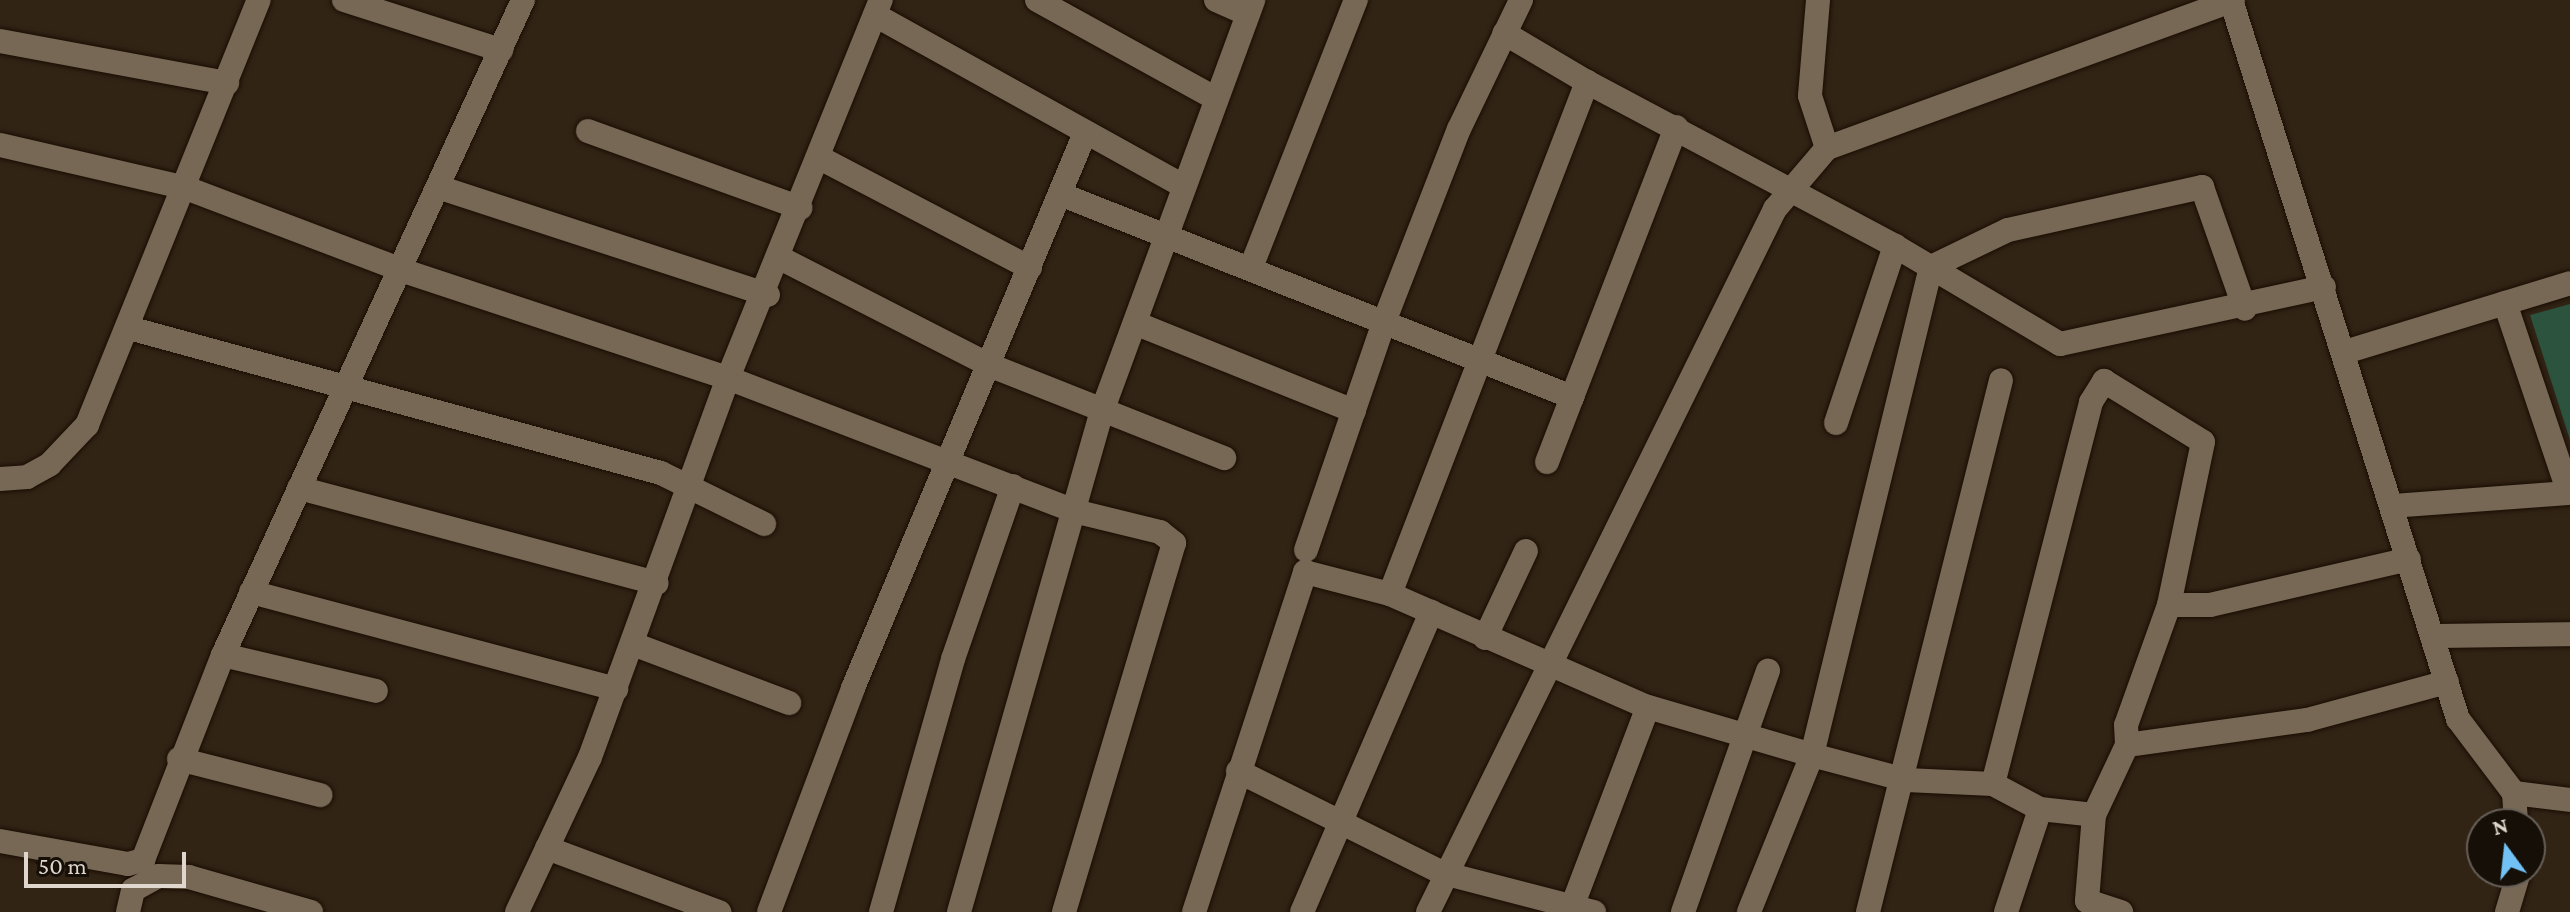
<!DOCTYPE html>
<html>
<head>
<meta charset="utf-8">
<style>
	body { margin:0 }
	#map { position:relative; width:2570px; height:912px; overflow:hidden; background:#322415; font-family:"Crimson Pro",serif }
	div>[style] { position:absolute }
	[style*='--x'] { left:calc(var(--x)*1px); top:calc(var(--y)*1px); width:calc(var(--w)*1px); rotate:calc(var(--a)*1deg) }
	.green>* { inset:0; background:#2b533e }
	.roads { filter:drop-shadow(0 0 2px #190d02) drop-shadow(0 0 2px #190d02) }
	.street>* { height:24px; margin:-12px; padding:0 12px; transform-origin:12px; border-radius:12px; background:#776856 }
	.secondary>* { height:24px; margin:-12px; padding:0 12px; transform-origin:12px; border-radius:12px; background:#776856 }
	span { translate:-50% -50%; white-space:nowrap; text-align:center; line-height:1.15; -webkit-text-stroke:8px #150f08; paint-order:stroke }
	.north { position:absolute; left:2466px; top:808px; width:80px; height:80px; box-sizing:border-box; background:#150f08; border:2px solid #665f57; border-radius:50%; rotate:345deg; font-size:22px; font-weight:700; line-height:32px; text-align:center; color:#dfd6cd }
	.north::after { content:''; display:block; margin:auto; width:28px; height:36px; background:#71c1f4; clip-path:polygon(50% 0,100% 100%,50% 72%,0 100%) }
	.scale { position:absolute; left:24px; top:852px; width:162px; height:36px; box-sizing:border-box; border:4px solid #dfd6cd; border-top:0; padding-left:10px; font-size:24px; line-height:28px; white-space:nowrap; color:#dfd6cd; -webkit-text-stroke:6px #150f08; paint-order:stroke }
</style>
</head>
<body>
<div id="map">
	<div class="green">
		<i style="clip-path:polygon(2570px 304px,2570px 440px,2530px 315px)"></i>
	</div>
	<div class="roads">
		<div class="street">
			<i style="--x:344;--y:0;--w:165;--a:17.7"></i>
			<i style="--x:1037;--y:0;--w:205;--a:28.9"></i>
			<i style="--x:1216;--y:0;--w:34;--a:24"></i>
			<i style="--x:1818;--y:0;--w:96;--a:94.8"></i>
			<i style="--x:1810;--y:96;--w:55;--a:71.9"></i>
			<i style="--x:875;--y:15;--w:353;--a:29"></i>
			<i style="--x:0;--y:41;--w:231;--a:10.5"></i>
			<i style="--x:1587;--y:82;--w:349;--a:28"></i>
			<i style="--x:1895;--y:246;--w:192;--a:30.7"></i>
			<i style="--x:2060;--y:344;--w:270;--a:-12.2"></i>
			<i style="--x:588;--y:131;--w:226;--a:19.9"></i>
			<i style="--x:0;--y:145;--w:191;--a:13"></i>
			<i style="--x:186;--y:188;--w:233;--a:20.8"></i>
			<i style="--x:404;--y:271;--w:341;--a:18.3"></i>
			<i style="--x:728;--y:378;--w:371;--a:21"></i>
			<i style="--x:1074;--y:511;--w:89;--a:13.7"></i>
			<i style="--x:1160;--y:532;--w:18;--a:38"></i>
			<i style="--x:1174;--y:543;--w:385;--a:106.6"></i>
			<i style="--x:820;--y:158;--w:237;--a:27.6"></i>
			<i style="--x:441;--y:188;--w:344;--a:18.1"></i>
			<i style="--x:1060;--y:194;--w:551;--a:21.63"></i>
			<i style="--x:782;--y:259;--w:233;--a:27.1"></i>
			<i style="--x:989;--y:365;--w:253;--a:21.6"></i>
			<i style="--x:1252;--y:265;--w:285;--a:-68.6"></i>
			<i style="--x:2505;--y:303;--w:200;--a:71.4"></i>
			<i style="--x:1135;--y:323;--w:236;--a:21.9"></i>
			<i style="--x:129;--y:328;--w:551;--a:15.25"></i>
			<i style="--x:661;--y:473;--w:115;--a:26.3"></i>
			<i style="--x:2345;--y:352;--w:235;--a:-17"></i>
			<i style="--x:1836;--y:423;--w:187;--a:-71.6"></i>
			<i style="--x:1547;--y:462;--w:359;--a:-68.9"></i>
			<i style="--x:0;--y:479;--w:27;--a:-4"></i>
			<i style="--x:27;--y:477;--w:26;--a:-29"></i>
			<i style="--x:50;--y:464;--w:54;--a:-46.5"></i>
			<i style="--x:87;--y:425;--w:458;--a:-68"></i>
			<i style="--x:299;--y:488;--w:370;--a:14.9"></i>
			<i style="--x:2392;--y:506;--w:178;--a:-4.2"></i>
			<i style="--x:1306;--y:550;--w:241;--a:-71.1"></i>
			<i style="--x:1384;--y:322;--w:207;--a:-68.8"></i>
			<i style="--x:1459;--y:129;--w:143;--a:-64.3"></i>
			<i style="--x:251;--y:592;--w:378;--a:14.9"></i>
			<i style="--x:1390;--y:594;--w:549;--a:-68.95"></i>
			<i style="--x:1587;--y:82;--w:96;--a:-149.4"></i>
			<i style="--x:2169;--y:605;--w:41;--a:0"></i>
			<i style="--x:2210;--y:605;--w:204;--a:-13"></i>
			<i style="--x:2432;--y:636;--w:138;--a:-0.8"></i>
			<i style="--x:1485;--y:638;--w:96;--a:-64.8"></i>
			<i style="--x:633;--y:644;--w:167;--a:20.7"></i>
			<i style="--x:223;--y:655;--w:157;--a:13.2"></i>
			<i style="--x:2127;--y:745;--w:182;--a:-7.9"></i>
			<i style="--x:2307;--y:720;--w:145;--a:-15.2"></i>
			<i style="--x:179;--y:759;--w:146;--a:14.3"></i>
			<i style="--x:1238;--y:771;--w:229;--a:26.5"></i>
			<i style="--x:1443;--y:873;--w:156;--a:14.5"></i>
			<i style="--x:1993;--y:784;--w:394;--a:-75.6"></i>
			<i style="--x:2091;--y:402;--w:25;--a:-58"></i>
			<i style="--x:2104;--y:381;--w:116;--a:31.6"></i>
			<i style="--x:2203;--y:442;--w:167;--a:101.8"></i>
			<i style="--x:2169;--y:605;--w:127;--a:109.7"></i>
			<i style="--x:2126;--y:725;--w:20;--a:87"></i>
			<i style="--x:2127;--y:745;--w:77;--a:115.2"></i>
			<i style="--x:2094;--y:815;--w:86;--a:94.7"></i>
			<i style="--x:2087;--y:901;--w:36;--a:18"></i>
			<i style="--x:2514;--y:793;--w:31;--a:86"></i>
			<i style="--x:2040;--y:809;--w:53;--a:-152"></i>
			<i style="--x:1993;--y:784;--w:87;--a:-177.4"></i>
			<i style="--x:1906;--y:780;--w:97;--a:-165.1"></i>
			<i style="--x:1812;--y:755;--w:502;--a:-76.3"></i>
			<i style="--x:1931;--y:267;--w:85;--a:-25.7"></i>
			<i style="--x:2008;--y:230;--w:199;--a:-12.5"></i>
			<i style="--x:2202;--y:187;--w:129;--a:70.6"></i>
			<i style="--x:0;--y:841;--w:130;--a:10.2"></i>
			<i style="--x:128;--y:864;--w:16;--a:-15"></i>
			<i style="--x:143;--y:860;--w:220;--a:-68.7"></i>
			<i style="--x:223;--y:655;--w:720;--a:-65.39"></i>
			<i style="--x:547;--y:848;--w:184;--a:20.4"></i>
			<i style="--x:128;--y:912;--w:23;--a:-77"></i>
			<i style="--x:133;--y:890;--w:29;--a:-29"></i>
			<i style="--x:158;--y:876;--w:31;--a:2"></i>
			<i style="--x:189;--y:877;--w:127;--a:16"></i>
			<i style="--x:517;--y:912;--w:171;--a:-64.8"></i>
			<i style="--x:590;--y:757;--w:403;--a:-70"></i>
			<i style="--x:728;--y:378;--w:408;--a:-68"></i>
			<i style="--x:769;--y:912;--w:239;--a:-69.4"></i>
			<i style="--x:853;--y:688;--w:602;--a:-67.31"></i>
			<i style="--x:881;--y:912;--w:263;--a:-74.1"></i>
			<i style="--x:953;--y:659;--w:183;--a:-70.9"></i>
			<i style="--x:959;--y:912;--w:518;--a:-74.08"></i>
			<i style="--x:1101;--y:414;--w:441;--a:-69.8"></i>
			<i style="--x:1194;--y:912;--w:358;--a:-71.9"></i>
			<i style="--x:1305;--y:572;--w:88;--a:14.5"></i>
			<i style="--x:1390;--y:594;--w:282;--a:23.7"></i>
			<i style="--x:1648;--y:707;--w:171;--a:16.3"></i>
			<i style="--x:1812;--y:755;--w:169;--a:111.9"></i>
			<i style="--x:1302;--y:912;--w:327;--a:-66.7"></i>
			<i style="--x:1428;--y:912;--w:784;--a:-63.73"></i>
			<i style="--x:1775;--y:209;--w:80;--a:-49.6"></i>
			<i style="--x:1827;--y:148;--w:432;--a:-20"></i>
			<i style="--x:1570;--y:912;--w:219;--a:-69.2"></i>
			<i style="--x:1683;--y:912;--w:256;--a:-70.6"></i>
			<i style="--x:1868;--y:912;--w:548;--a:-75.96"></i>
			<i style="--x:2006;--y:912;--w:108;--a:-71.7"></i>
			<i style="--x:2040;--y:809;--w:54;--a:6.3"></i>
			<i style="--x:2507;--y:912;--w:42;--a:-73.3"></i>
		</div>
		<div class="secondary">
			<i style="--x:2231;--y:0;--w:754;--a:72.48"></i>
			<i style="--x:2458;--y:719;--w:93;--a:52.9"></i>
			<i style="--x:2514;--y:793;--w:56;--a:7.1"></i>
		</div>
	</div>
	<div class="north">N</div>
	<div class="scale">50 m</div>
</div>
</body>
</html>
